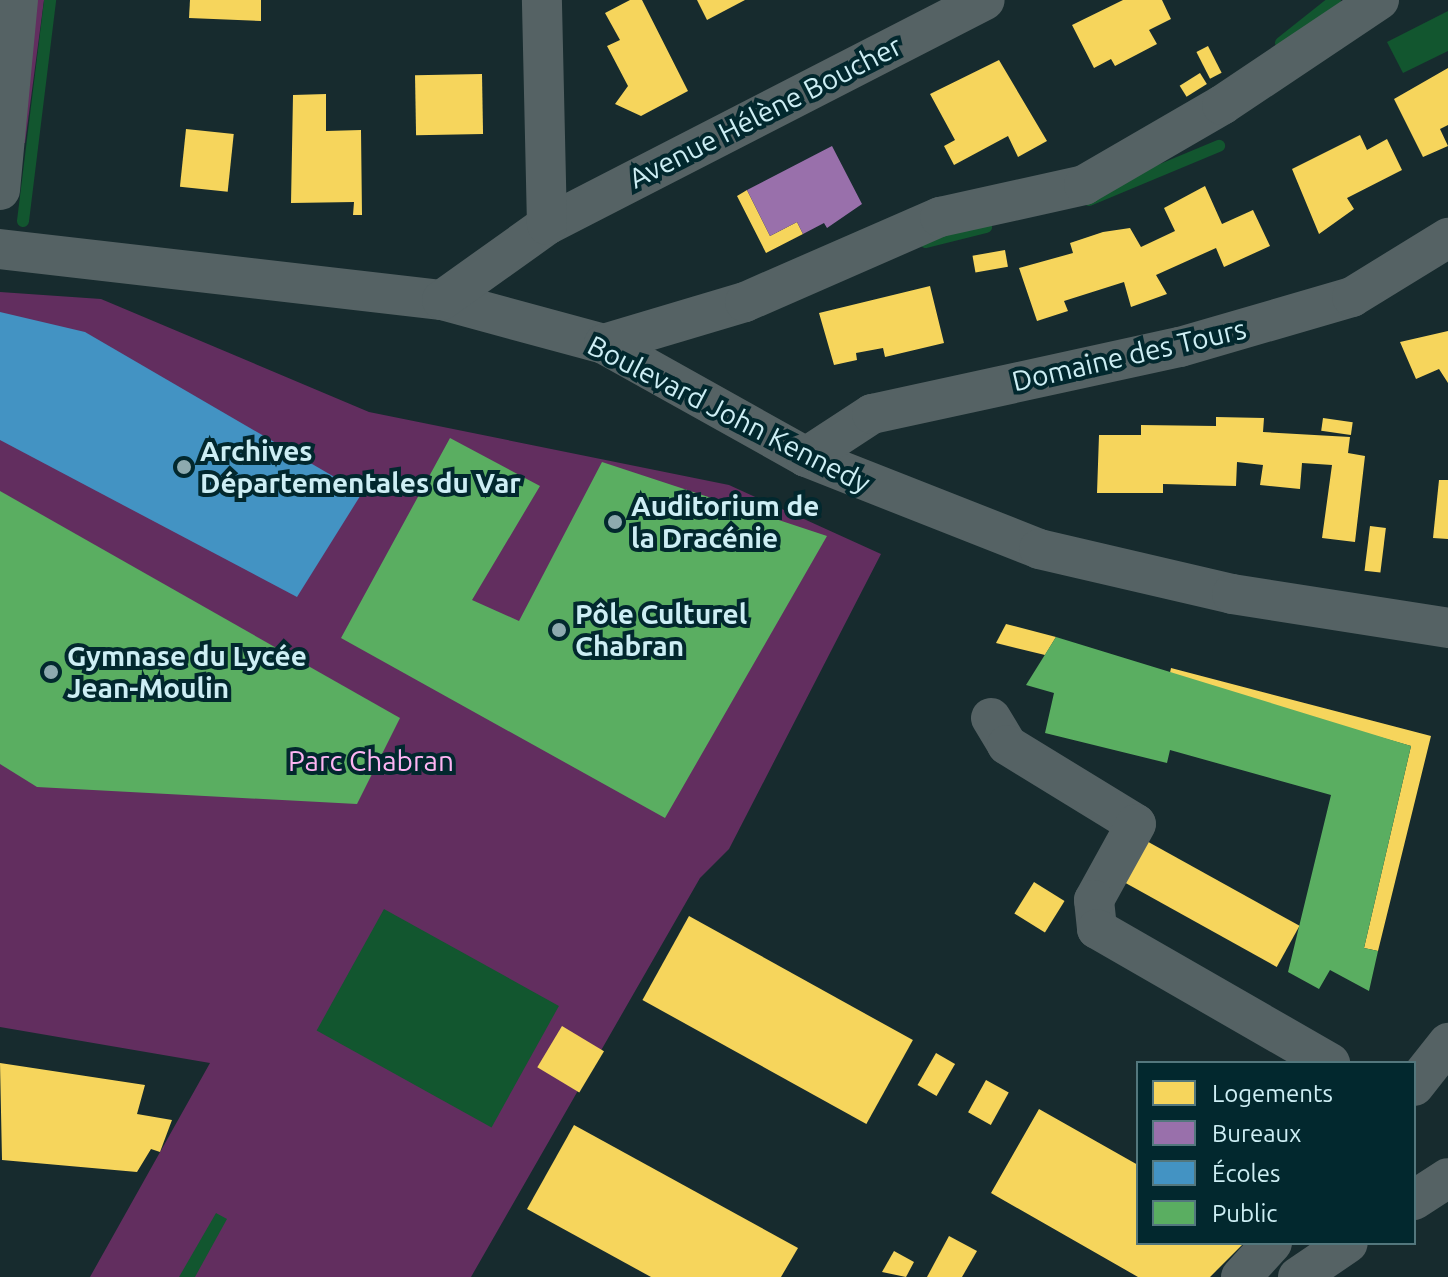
<!DOCTYPE html>
<html>
<head>
<meta charset="utf-8">
<style>
	body { margin:0 }
	#map { position:relative; width:1448px; height:1277px; overflow:hidden; background:#172b2e; font-family:Ubuntu,sans-serif }
	div>[style] { position:absolute }
	[style*='--x'] { left:calc(var(--x)*1px); top:calc(var(--y)*1px); width:calc(var(--w)*1px); rotate:calc(var(--a)*1deg) }
	.green>* { inset:0; background:#622e5f }
	.water>* { inset:0; background:#12562f; transform-origin:0 0 }
	.homes>* { inset:0; background:#f6d55c; transform-origin:0 0 }
	.offices>* { inset:0; background:#9970ab }
	.schools>* { inset:0; background:#4393c3 }
	.public>* { inset:0; background:#5aae61 }
	.stream>* { height:12px; margin:-6px; padding:0 6px; transform-origin:6px; border-radius:6px; background:#12562f }
	.minor>* { height:40px; margin:-20px; padding:0 20px; transform-origin:20px; border-radius:20px; background:#556264 }
	.dots>* { width:22px; height:22px; translate:-50% -50%; box-sizing:border-box; border:4px solid #02282e; border-radius:50% }
	span { translate:-50% -50%; white-space:nowrap; text-align:center; line-height:1.15; -webkit-text-stroke:8px #02282e; paint-order:stroke }
	.street-label { font-size:28px; color:#cdeef4 }
	.poi-label { font-size:28px; color:#cdeef4; font-weight:700 }
	.left { translate:0 -50%; text-align:left }
	.park-label { font-size:28px; color:#feb4f3 }
	.legend { position:absolute; left:1136px; top:1061px; width:280px; height:184px; box-sizing:border-box; background:#02282e; border:2px solid #53777d; margin:0; padding:10px 14px; list-style:none; font-size:24px; color:#cdeef4 }
	.legend li { display:flex; align-items:center; gap:16px; height:40px }
	.legend b { width:40px; border:2px solid #53777d }
</style>
</head>
<body>
<div id="map">
	<div class="green">
		<i style="clip-path:polygon(0 0,44px 0,25px 143px,0 141px)"></i>
		<i style="clip-path:polygon(0 292px,101px 299px,369px 412px,729px 485px,881px 554px,729px 849px,700px 878px,471px 1277px,90px 1277px,210px 1063px,0 1027px)"></i>
	</div>
	<div class="water">
		<i style="clip-path:polygon(1448px 11px,1448px 51px,1403px 73px,1387px 42px)"></i>
		<i style="left:384px;top:909px;width:200px;height:139px;rotate:29deg"></i>
		<i style="clip-path:polygon(216px 1213px,227px 1219px,195px 1277px,179px 1277px)"></i>
	</div>
	<div class="homes">
		<i style="clip-path:polygon(190px 0,261px 0,261px 21px,189px 18px)"></i>
		<i style="clip-path:polygon(630px 0,642px 0,688px 91px,641px 116px,615px 104px,628px 86px,607px 46px,620px 40px,605px 13px)"></i>
		<i style="clip-path:polygon(697px 0,745px 0,707px 20px)"></i>
		<i style="clip-path:polygon(1123px 0,1162px 0,1171px 19px,1149px 30px,1157px 44px,1115px 66px,1111px 59px,1094px 68px,1072px 25px)"></i>
		<i style="left:1208px;top:46px;width:30px;height:13px;rotate:63deg"></i>
		<i style="clip-path:polygon(999px 60px,1047px 141px,1018px 157px,1008px 136px,954px 165px,944px 146px,955px 140px,930px 94px)"></i>
		<i style="clip-path:polygon(1448px 68px,1448px 125px,1440px 129px,1448px 146px,1423px 157px,1394px 99px)"></i>
		<i style="left:1200px;top:73px;width:13px;height:24px;rotate:58deg"></i>
		<i style="left:482px;top:74px;width:60px;height:67px;rotate:89deg"></i>
		<i style="clip-path:polygon(326px 94px,326px 131px,361px 130px,362px 215px,353px 215px,354px 202px,291px 203px,293px 95px)"></i>
		<i style="left:186px;top:129px;width:48px;height:58px;rotate:6deg"></i>
		<i style="clip-path:polygon(1360px 135px,1367px 150px,1387px 139px,1402px 170px,1347px 198px,1354px 209px,1319px 234px,1292px 169px)"></i>
		<i style="clip-path:polygon(1205px 186px,1222px 224px,1253px 210px,1270px 246px,1224px 267px,1216px 248px,1156px 275px,1167px 294px,1131px 307px,1124px 282px,1064px 301px,1068px 311px,1037px 321px,1019px 268px,1073px 253px,1070px 243px,1103px 232px,1130px 228px,1141px 247px,1175px 231px,1164px 208px)"></i>
		<i style="clip-path:polygon(747px 190px,770px 236px,797px 222px,803px 234px,766px 253px,737px 196px)"></i>
		<i style="left:1005px;top:250px;width:17px;height:33px;rotate:80deg"></i>
		<i style="clip-path:polygon(930px 286px,944px 343px,885px 357px,883px 348px,856px 353px,857px 360px,834px 365px,819px 313px)"></i>
		<i style="clip-path:polygon(1448px 331px,1448px 383px,1439px 369px,1416px 379px,1400px 342px)"></i>
		<i style="clip-path:polygon(1216px 417px,1264px 418px,1263px 432px,1350px 437px,1348px 453px,1365px 456px,1355px 542px,1322px 538px,1332px 465px,1302px 463px,1300px 489px,1260px 485px,1263px 465px,1237px 462px,1236px 486px,1163px 484px,1163px 493px,1097px 493px,1099px 435px,1141px 435px,1141px 425px,1216px 426px)"></i>
		<i style="left:1323px;top:418px;width:30px;height:13px;rotate:8deg"></i>
		<i style="clip-path:polygon(1439px 480px,1448px 480px,1448px 539px,1433px 538px)"></i>
		<i style="left:1370px;top:526px;width:16px;height:45px;rotate:7deg"></i>
		<i style="clip-path:polygon(1006px 624px,1056px 637px,1045px 655px,996px 643px)"></i>
		<i style="clip-path:polygon(1171px 668px,1431px 736px,1378px 951px,1364px 948px,1411px 746px,1169px 677px)"></i>
		<i style="left:1143px;top:839px;width:179px;height:47px;rotate:29deg"></i>
		<i style="left:1034px;top:882px;width:36px;height:37px;rotate:32deg"></i>
		<i style="left:689px;top:916px;width:256px;height:96px;rotate:29deg"></i>
		<i style="left:562px;top:1026px;width:49px;height:48px;rotate:31deg"></i>
		<i style="left:936px;top:1053px;width:22px;height:37px;rotate:30deg"></i>
		<i style="clip-path:polygon(0 1063px,145px 1085px,137px 1114px,172px 1120px,160px 1152px,151px 1149px,137px 1172px,2px 1160px)"></i>
		<i style="left:986px;top:1080px;width:26px;height:37px;rotate:29deg"></i>
		<i style="clip-path:polygon(1039px 1109px,1138px 1165px,1138px 1243px,1244px 1243px,1210px 1277px,1138px 1277px,991px 1193px)"></i>
		<i style="clip-path:polygon(574px 1125px,798px 1248px,781px 1277px,651px 1277px,527px 1209px)"></i>
		<i style="clip-path:polygon(949px 1236px,977px 1251px,962px 1277px,927px 1277px)"></i>
		<i style="clip-path:polygon(894px 1251px,914px 1262px,906px 1277px,882px 1272px)"></i>
	</div>
	<div class="offices">
		<i style="clip-path:polygon(832px 146px,862px 204px,827px 228px,824px 223px,803px 234px,797px 222px,770px 236px,747px 190px)"></i>
	</div>
	<div class="schools">
		<i style="clip-path:polygon(0 312px,85px 332px,362px 493px,297px 597px,0 440px)"></i>
	</div>
	<div class="public">
		<i style="clip-path:polygon(450px 438px,540px 486px,472px 600px,519px 621px,602px 462px,827px 536px,665px 818px,341px 638px)"></i>
		<i style="clip-path:polygon(0 491px,400px 718px,357px 804px,37px 787px,0 764px)"></i>
		<i style="clip-path:polygon(1056px 637px,1411px 746px,1364px 948px,1378px 951px,1369px 991px,1330px 970px,1319px 989px,1288px 972px,1331px 795px,1170px 750px,1167px 763px,1045px 733px,1054px 693px,1026px 685px)"></i>
	</div>
	<div class="stream">
		<i style="--x:1281;--y:43;--w:69;--a:-38.5"></i>
		<i style="--x:1089;--y:200;--w:141;--a:-22.6"></i>
		<i style="--x:23;--y:221;--w:223;--a:-83"></i>
		<i style="--x:926;--y:242;--w:62;--a:-14"></i>
	</div>
	<div class="minor">
		<i style="--x:0;--y:190;--w:191;--a:-84.6"></i>
		<i style="--x:547;--y:225;--w:492;--a:-27.2"></i>
		<i style="--x:0;--y:249;--w:445;--a:6.6"></i>
		<i style="--x:442;--y:300;--w:168;--a:15.2"></i>
		<i style="--x:604;--y:344;--w:231;--a:29.2"></i>
		<i style="--x:806;--y:457;--w:251;--a:21.5"></i>
		<i style="--x:1039;--y:549;--w:198;--a:13.1"></i>
		<i style="--x:1232;--y:594;--w:219;--a:8.9"></i>
		<i style="--x:442;--y:300;--w:129;--a:-35.5"></i>
		<i style="--x:547;--y:225;--w:225;--a:-91.3"></i>
		<i style="--x:604;--y:344;--w:147;--a:-16.6"></i>
		<i style="--x:745;--y:302;--w:213;--a:-23.6"></i>
		<i style="--x:940;--y:217;--w:148;--a:-12.5"></i>
		<i style="--x:1084;--y:185;--w:160;--a:-30.1"></i>
		<i style="--x:1222;--y:105;--w:189;--a:-33.8"></i>
		<i style="--x:806;--y:457;--w:79;--a:-33.1"></i>
		<i style="--x:872;--y:414;--w:315;--a:-12.3"></i>
		<i style="--x:1180;--y:347;--w:179;--a:-16.2"></i>
		<i style="--x:1352;--y:297;--w:113;--a:-31.6"></i>
		<i style="--x:991;--y:718;--w:31;--a:59"></i>
		<i style="--x:1007;--y:745;--w:151;--a:31.5"></i>
		<i style="--x:1136;--y:824;--w:87;--a:118.9"></i>
		<i style="--x:1094;--y:900;--w:29;--a:84"></i>
		<i style="--x:1097;--y:929;--w:269;--a:29.9"></i>
		<i style="--x:1414;--y:1086;--w:55;--a:-51.7"></i>
		<i style="--x:1414;--y:1200;--w:40;--a:-32.9"></i>
		<i style="--x:1241;--y:1277;--w:46;--a:-47.6"></i>
		<i style="--x:1298;--y:1277;--w:60;--a:-34.2"></i>
	</div>
	<div class="dots">
		<i style="left:184px;top:467px;background:#8daaaf"></i>
		<i style="left:615px;top:522px;background:#8daaaf"></i>
		<i style="left:559px;top:630px;background:#8daaaf"></i>
		<i style="left:51px;top:672px;background:#8daaaf"></i>
	</div>
	<div class="street-label">
		<span style="left:765px;top:112px;rotate:-27deg">Avenue Hélène Boucher</span>
		<span style="left:1129px;top:355px;rotate:-13deg">Domaine des Tours</span>
		<span style="left:729px;top:414px;rotate:27deg">Boulevard John Kennedy</span>
	</div>
	<div class="poi-label">
		<span class="left" style="left:200px;top:467px">Archives<br>Départementales du Var</span>
		<span class="left" style="left:631px;top:522px">Auditorium de<br>la Dracénie</span>
		<span class="left" style="left:575px;top:630px">Pôle Culturel<br>Chabran</span>
		<span class="left" style="left:67px;top:672px">Gymnase du Lycée<br>Jean-Moulin</span>
	</div>
	<div class="park-label">
		<span style="left:371px;top:761px">Parc Chabran</span>
	</div>
	<ul class="legend">
	<li><b style="height:22px;background:#f6d55c"></b>Logements</li>
	<li><b style="height:22px;background:#9970ab"></b>Bureaux</li>
	<li><b style="height:22px;background:#4393c3"></b>Écoles</li>
	<li><b style="height:22px;background:#5aae61"></b>Public</li>
	</ul>
</div>
</body>
</html>
